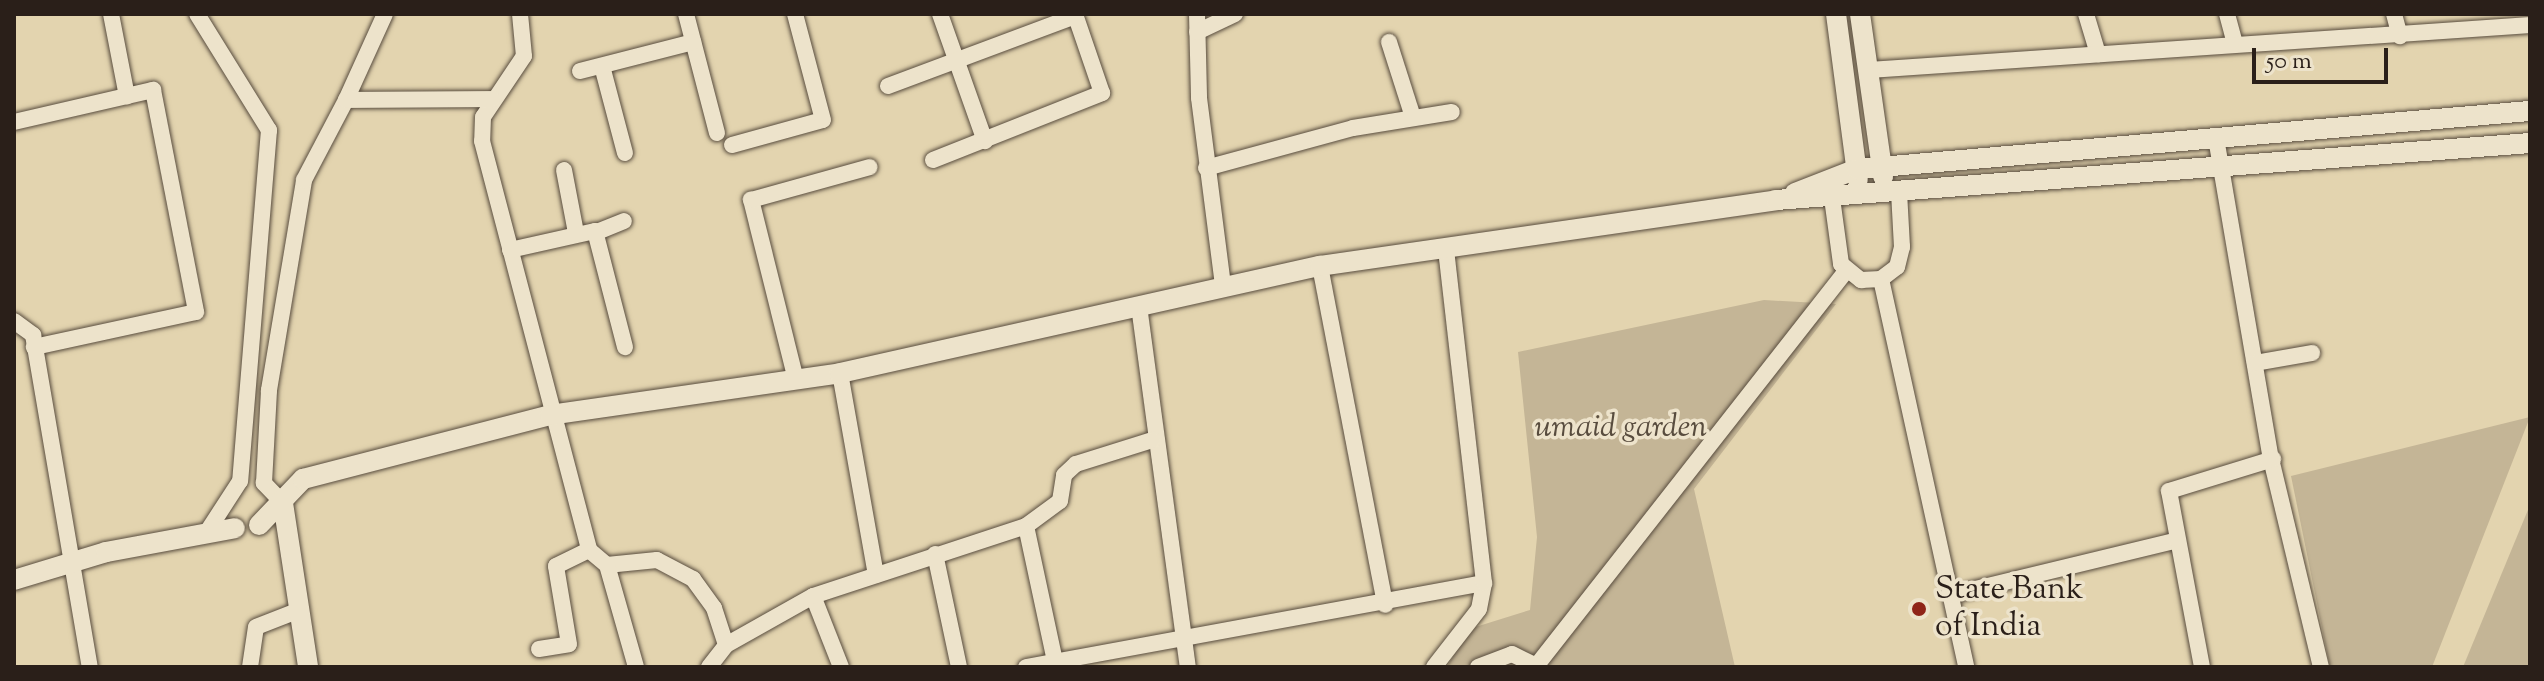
<!DOCTYPE html>
<html>
<head>
<meta charset="utf-8">
<style>
	body { margin:0 }
	#map { position:relative; width:2544px; height:681px; overflow:hidden; background:#e3d4af; font-family:"Sorts Mill Goudy",serif }
	div>[style] { position:absolute }
	[style*='--x'] { left:calc(var(--x)*1px); top:calc(var(--y)*1px); width:calc(var(--w)*1px); rotate:calc(var(--a)*1deg) }
	.green>* { inset:0; background:#c4b596 }
	.roads { filter:drop-shadow(0 0 2px #584c3e) drop-shadow(0 0 2px #584c3e) }
	.minor>* { height:16px; margin:-8px; padding:0 8px; transform-origin:8px; border-radius:8px; background:#ede3cb }
	.tertiary>* { height:20px; margin:-10px; padding:0 10px; transform-origin:10px; border-radius:10px; background:#ede3cb }
	.dots>* { width:22px; height:22px; translate:-50% -50%; box-sizing:border-box; border:4px solid #ede3cb; border-radius:50% }
	span { translate:-50% -50%; white-space:nowrap; text-align:center; line-height:1.15; -webkit-text-stroke:7px #ede3cb; paint-order:stroke }
	.park-label { font-size:32px; color:#584c3e; font-style:italic }
	.poi-label { font-size:32px; color:#2a1f19 }
	.left { translate:0 -50%; text-align:left }
	.frame { position:absolute; inset:0; border:16px solid #2a1f19; pointer-events:none }
	.scale { position:absolute; left:2252px; top:48px; width:136px; height:36px; box-sizing:border-box; border:4px solid #2a1f19; border-top:0; padding-left:10px; font-size:24px; line-height:28px; white-space:nowrap; color:#2a1f19; -webkit-text-stroke:6px #ede3cb; paint-order:stroke }
</style>
</head>
<body>
<div id="map">
	<div class="green">
		<i style="clip-path:polygon(1764px 300px,1836px 304px,1694px 489px,1735px 667px,1447px 667px,1469px 629px,1530px 610px,1537px 537px,1518px 352px)"></i>
		<i style="clip-path:polygon(2530px 417px,2432px 667px,2330px 667px,2291px 476px)"></i>
		<i style="clip-path:polygon(2530px 505px,2530px 667px,2463px 667px)"></i>
	</div>
	<div class="roads">
		<div class="minor">
			<i style="--x:111;--y:14;--w:84;--a:79"></i>
			<i style="--x:197;--y:14;--w:137;--a:58.2"></i>
			<i style="--x:269;--y:130;--w:352;--a:94.7"></i>
			<i style="--x:240;--y:481;--w:61;--a:122.9"></i>
			<i style="--x:520;--y:14;--w:42;--a:84.6"></i>
			<i style="--x:524;--y:56;--w:73;--a:123.9"></i>
			<i style="--x:483;--y:117;--w:24;--a:92"></i>
			<i style="--x:482;--y:141;--w:423;--a:75.3"></i>
			<i style="--x:589;--y:550;--w:23;--a:40"></i>
			<i style="--x:607;--y:565;--w:50;--a:-5.7"></i>
			<i style="--x:657;--y:560;--w:41;--a:27.8"></i>
			<i style="--x:693;--y:579;--w:36;--a:54"></i>
			<i style="--x:714;--y:608;--w:39;--a:72"></i>
			<i style="--x:726;--y:645;--w:100;--a:-29.4"></i>
			<i style="--x:686;--y:14;--w:123;--a:75.4"></i>
			<i style="--x:940;--y:14;--w:135;--a:70.5"></i>
			<i style="--x:1197;--y:14;--w:84;--a:88.6"></i>
			<i style="--x:1199;--y:98;--w:190;--a:82.7"></i>
			<i style="--x:2086;--y:14;--w:42;--a:73.3"></i>
			<i style="--x:2227;--y:14;--w:31;--a:75"></i>
			<i style="--x:2394;--y:14;--w:23;--a:75"></i>
			<i style="--x:1197;--y:32;--w:42;--a:-25.3"></i>
			<i style="--x:1389;--y:42;--w:79;--a:72.3"></i>
			<i style="--x:602;--y:66;--w:90;--a:75.2"></i>
			<i style="--x:1869;--y:70;--w:663;--a:-3.89"></i>
			<i style="--x:580;--y:71;--w:117;--a:-14.4"></i>
			<i style="--x:888;--y:86;--w:200;--a:-20.5"></i>
			<i style="--x:346;--y:100;--w:94;--a:-65.6"></i>
			<i style="--x:14;--y:122;--w:143;--a:-13"></i>
			<i style="--x:153;--y:90;--w:226;--a:79"></i>
			<i style="--x:196;--y:312;--w:166;--a:167.8"></i>
			<i style="--x:2216;--y:138;--w:326;--a:80.3"></i>
			<i style="--x:2271;--y:459;--w:214;--a:76.5"></i>
			<i style="--x:732;--y:145;--w:94;--a:-15.4"></i>
			<i style="--x:823;--y:120;--w:110;--a:-104.8"></i>
			<i style="--x:933;--y:160;--w:182;--a:-21.6"></i>
			<i style="--x:1102;--y:93;--w:83;--a:-108.9"></i>
			<i style="--x:1206;--y:168;--w:152;--a:-15.2"></i>
			<i style="--x:1353;--y:128;--w:100;--a:-9.2"></i>
			<i style="--x:564;--y:170;--w:64;--a:79.2"></i>
			<i style="--x:1832;--y:198;--w:67;--a:82.2"></i>
			<i style="--x:1841;--y:264;--w:26;--a:39"></i>
			<i style="--x:1861;--y:280;--w:20;--a:-3"></i>
			<i style="--x:1881;--y:279;--w:20;--a:-37"></i>
			<i style="--x:1897;--y:267;--w:21;--a:-76"></i>
			<i style="--x:1902;--y:247;--w:56;--a:-93.1"></i>
			<i style="--x:597;--y:232;--w:29;--a:-22"></i>
			<i style="--x:510;--y:250;--w:87;--a:-12.6"></i>
			<i style="--x:595;--y:231;--w:120;--a:75.5"></i>
			<i style="--x:1320;--y:266;--w:345;--a:79.1"></i>
			<i style="--x:1881;--y:279;--w:397;--a:77.6"></i>
			<i style="--x:1139;--y:306;--w:364;--a:82.3"></i>
			<i style="--x:14;--y:321;--w:24;--a:36"></i>
			<i style="--x:33;--y:335;--w:337;--a:80.3"></i>
			<i style="--x:2255;--y:363;--w:58;--a:-10"></i>
			<i style="--x:840;--y:373;--w:205;--a:79.9"></i>
			<i style="--x:796;--y:380;--w:186;--a:-104"></i>
			<i style="--x:751;--y:200;--w:123;--a:-15.5"></i>
			<i style="--x:283;--y:503;--w:28;--a:-134"></i>
			<i style="--x:264;--y:483;--w:93;--a:-86.9"></i>
			<i style="--x:269;--y:390;--w:213;--a:-80.5"></i>
			<i style="--x:304;--y:180;--w:90;--a:-62.3"></i>
			<i style="--x:346;--y:100;--w:146;--a:-0.4"></i>
			<i style="--x:1026;--y:526;--w:138;--a:77.9"></i>
			<i style="--x:935;--y:554;--w:116;--a:78"></i>
			<i style="--x:607;--y:565;--w:106;--a:74.1"></i>
			<i style="--x:1951;--y:595;--w:230;--a:-13.6"></i>
			<i style="--x:539;--y:649;--w:30;--a:-9"></i>
			<i style="--x:569;--y:644;--w:79;--a:-99.5"></i>
			<i style="--x:556;--y:566;--w:37;--a:-26"></i>
			<i style="--x:1537;--y:665;--w:501;--a:-51.89"></i>
			<i style="--x:250;--y:667;--w:40;--a:-81.5"></i>
			<i style="--x:256;--y:627;--w:44;--a:-21.3"></i>
			<i style="--x:709;--y:667;--w:28;--a:-52"></i>
			<i style="--x:841;--y:667;--w:76;--a:-111.5"></i>
			<i style="--x:813;--y:596;--w:224;--a:-18.2"></i>
			<i style="--x:1026;--y:526;--w:42;--a:-36.3"></i>
			<i style="--x:1060;--y:501;--w:26;--a:-81"></i>
			<i style="--x:1064;--y:475;--w:16;--a:-43"></i>
			<i style="--x:1076;--y:464;--w:80;--a:-17.5"></i>
			<i style="--x:1026;--y:667;--w:466;--a:-10.4"></i>
			<i style="--x:1434;--y:667;--w:73;--a:-52.2"></i>
			<i style="--x:1479;--y:609;--w:26;--a:-79"></i>
			<i style="--x:1484;--y:583;--w:337;--a:-96.5"></i>
			<i style="--x:1478;--y:667;--w:36;--a:-21"></i>
			<i style="--x:1512;--y:654;--w:30;--a:26"></i>
			<i style="--x:2202;--y:667;--w:179;--a:-100.6"></i>
			<i style="--x:2169;--y:491;--w:109;--a:-17.1"></i>
		</div>
		<div class="tertiary">
			<i style="--x:1836;--y:14;--w:167;--a:82.5"></i>
			<i style="--x:1860;--y:14;--w:164;--a:81.9"></i>
			<i style="--x:1795;--y:193;--w:66;--a:-21.2"></i>
			<i style="--x:1857;--y:169;--w:675;--a:-4.93"></i>
			<i style="--x:283;--y:503;--w:166;--a:81.3"></i>
			<i style="--x:259;--y:525;--w:64;--a:-46.3"></i>
			<i style="--x:303;--y:479;--w:255;--a:-14.5"></i>
			<i style="--x:550;--y:415;--w:293;--a:-8.2"></i>
			<i style="--x:840;--y:373;--w:492;--a:-12.6"></i>
			<i style="--x:1320;--y:266;--w:461;--a:-8.2"></i>
			<i style="--x:1776;--y:200;--w:756;--a:-4.32"></i>
			<i style="--x:14;--y:580;--w:96;--a:-16.9"></i>
			<i style="--x:106;--y:552;--w:131;--a:-10.5"></i>
		</div>
	</div>
	<div class="dots">
		<i style="left:1919px;top:609px;background:#8f2418"></i>
	</div>
	<div class="park-label">
		<span style="left:1621px;top:428px">umaid garden</span>
	</div>
	<div class="poi-label">
		<span class="left" style="left:1935px;top:609px">State Bank<br>of India</span>
	</div>
	<div class="frame"></div>
	<div class="scale">50 m</div>
</div>
</body>
</html>
